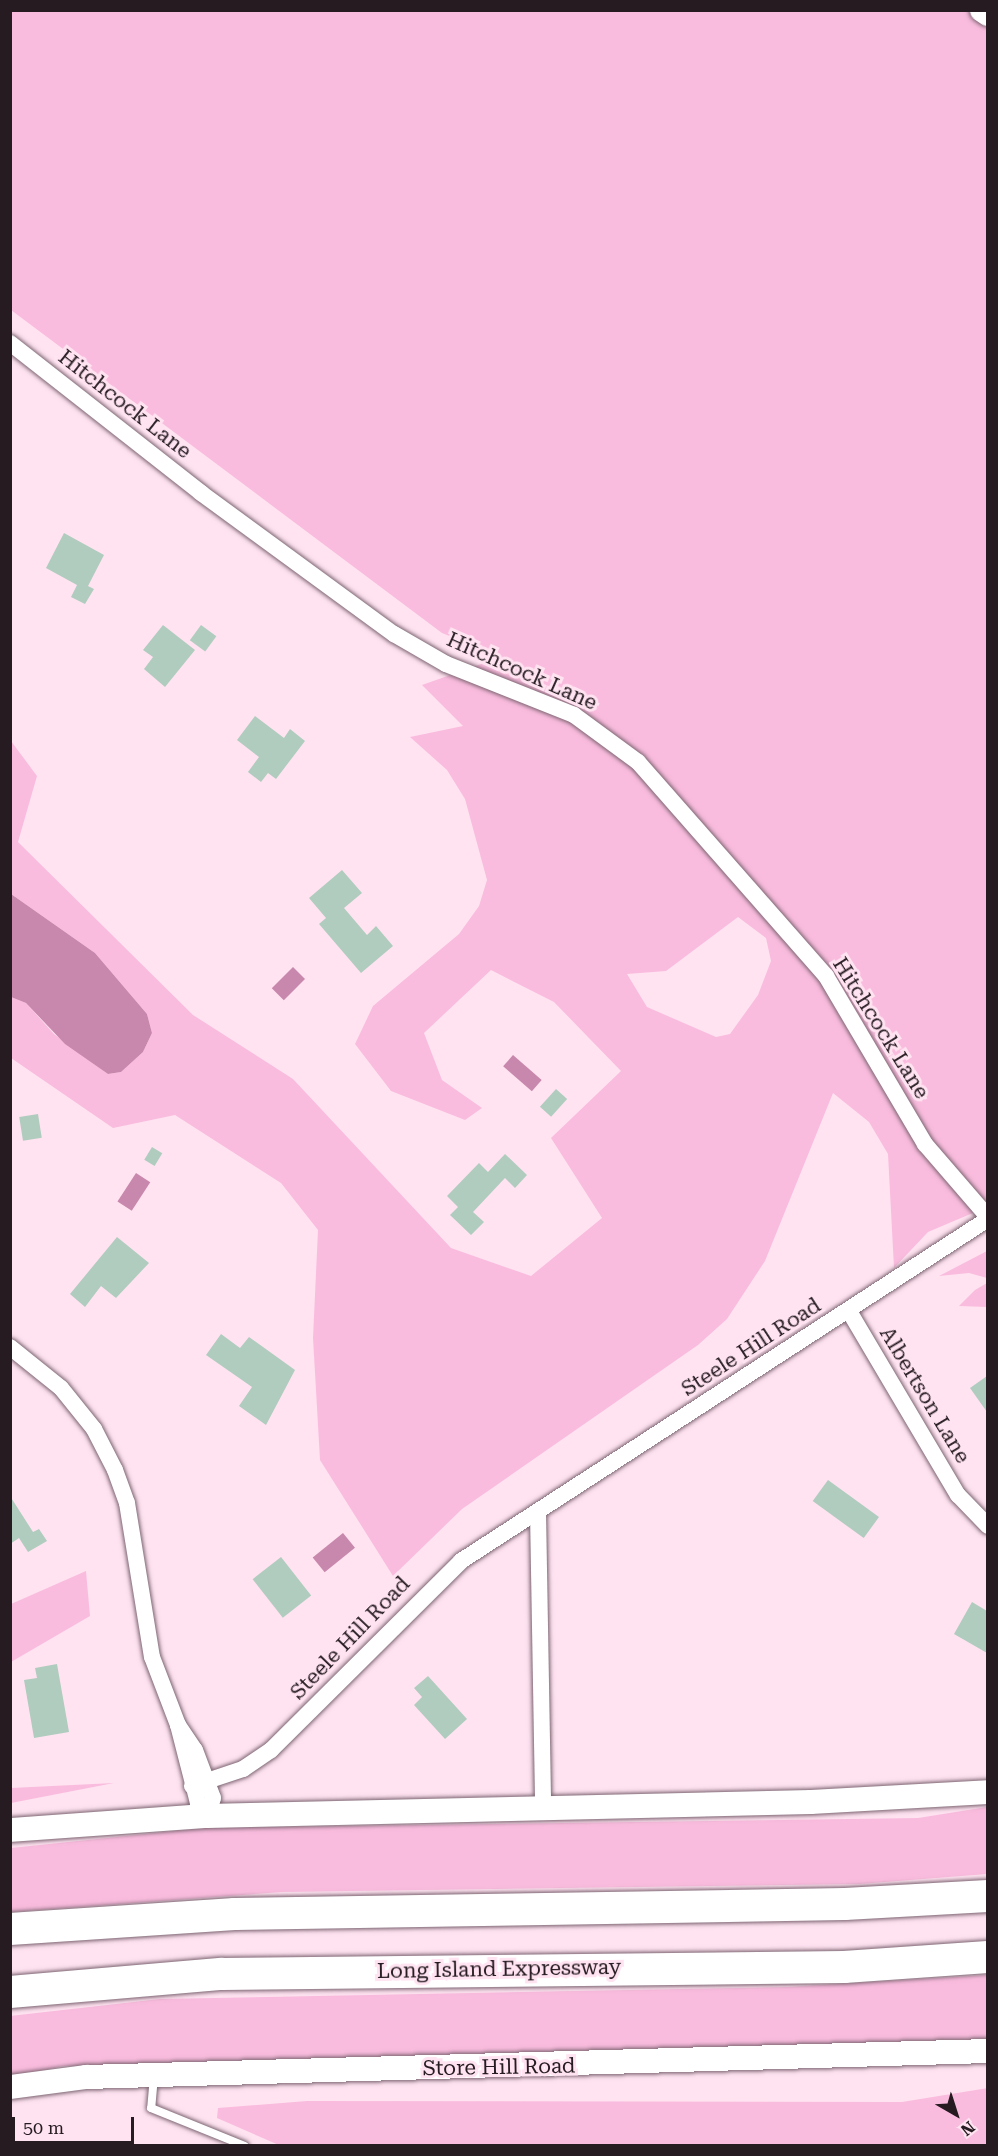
<!DOCTYPE html>
<html>
<head>
<meta charset="utf-8">
<style>
	body { margin:0 }
	#map { position:relative; width:998px; height:2156px; overflow:hidden; background:#ffe3f1; font-family:"Roboto Serif",serif }
	div>[style] { position:absolute }
	[style*='--x'] { left:calc(var(--x)*1px); top:calc(var(--y)*1px); width:calc(var(--w)*1px); rotate:calc(var(--a)*1deg) }
	.green>* { inset:0; background:#fabcde }
	.water>* { inset:0; background:#c887ac; transform-origin:0 0 }
	.building>* { inset:0; background:#b0ccbe; transform-origin:0 0 }
	.roads { filter:drop-shadow(0 0 2px #7d6572) drop-shadow(0 0 2px #7d6572) }
	.lane>* { height:8px; margin:-4px; padding:0 4px; transform-origin:4px; border-radius:4px; background:#fff }
	.street>* { height:16px; margin:-8px; padding:0 8px; transform-origin:8px; border-radius:8px; background:#fff }
	.secondary>* { height:24px; margin:-12px; padding:0 12px; transform-origin:12px; border-radius:12px; background:#fff }
	.highway>* { height:32px; margin:-16px; padding:0 16px; transform-origin:16px; border-radius:16px; background:#fff }
	span { translate:-50% -50%; white-space:nowrap; text-align:center; line-height:1.15; -webkit-text-stroke:6px #ffe3f1; paint-order:stroke }
	.street-label { font-size:21px; color:#251b20 }
	.frame { position:absolute; inset:0; border:12px solid #251b20; pointer-events:none }
	.north { position:absolute; left:926px; top:2084px; width:60px; height:60px; -webkit-text-stroke:4px #ffe3f1; paint-order:stroke; rotate:141deg; font-size:16px; font-weight:700; line-height:24px; text-align:center; color:#251b20 }
	.north::after { content:''; display:block; margin:auto; width:21px; height:27px; background:#251b20; clip-path:polygon(50% 0,100% 100%,50% 72%,0 100%) }
	.scale { position:absolute; left:12px; top:2117px; width:122px; height:27px; box-sizing:border-box; border:3px solid #251b20; border-top:0; padding-left:8px; font-size:18px; line-height:21px; white-space:nowrap; color:#251b20; -webkit-text-stroke:4px #ffe3f1; paint-order:stroke }
</style>
</head>
<body>
<div id="map">
	<div class="green">
		<i style="clip-path:polygon(evenodd,10px 11px,987px 11px,987px 1207px,928px 1232px,894px 1268px,888px 1154px,869px 1122px,833px 1093px,765px 1261px,727px 1319px,698px 1345px,462px 1509px,393px 1576px,320px 1460px,313px 1338px,318px 1230px,281px 1183px,175px 1115px,113px 1128px,11px 1058px,11px 997px,26px 1003px,54px 1034px,108px 1074px,121px 1072px,143px 1052px,152px 1033px,147px 1014px,95px 953px,11px 894px,11px 741px,37px 776px,18px 842px,193px 1015px,293px 1079px,451px 1248px,531px 1276px,602px 1218px,551px 1138px,621px 1071px,554px 1002px,491px 970px,424px 1033px,442px 1080px,482px 1108px,465px 1120px,391px 1091px,355px 1044px,373px 1006px,459px 934px,479px 906px,487px 880px,465px 799px,447px 770px,410px 737px,463px 726px,422px 685px,501px 657px,442px 633px,11px 310px,10px 11px,738px 917px,766px 938px,771px 961px,758px 995px,730px 1034px,716px 1037px,647px 1007px,627px 974px,666px 971px,738px 917px)"></i>
		<i style="clip-path:polygon(987px 1251px,987px 1278px,969px 1273px,939px 1276px)"></i>
		<i style="clip-path:polygon(987px 1283px,987px 1307px,959px 1306px,975px 1290px)"></i>
		<i style="clip-path:polygon(86px 1571px,90px 1616px,11px 1662px,11px 1604px)"></i>
		<i style="clip-path:polygon(114px 1783px,11px 1803px,11px 1788px)"></i>
		<i style="clip-path:polygon(987px 1807px,987px 1874px,859px 1884px,282px 1892px,11px 1912px,11px 1848px,203px 1828px,918px 1818px)"></i>
		<i style="clip-path:polygon(988px 1975px,987px 2040px,583px 2058px,63px 2066px,11px 2078px,10px 2016px,160px 1999px,787px 1987px)"></i>
		<i style="clip-path:polygon(988px 2088px,987px 2146px,281px 2146px,217px 2118px,218px 2108px,307px 2101px,902px 2102px)"></i>
	</div>
	<div class="water">
		<i style="clip-path:polygon(11px 894px,95px 953px,147px 1014px,152px 1033px,143px 1052px,121px 1072px,108px 1074px,65px 1044px,26px 1003px,11px 997px)"></i>
		<i style="left:293px;top:967px;width:17px;height:30px;rotate:45deg"></i>
		<i style="left:513px;top:1055px;width:38px;height:15px;rotate:41deg"></i>
		<i style="left:136px;top:1173px;width:17px;height:34px;rotate:33deg"></i>
		<i style="left:343px;top:1533px;width:19px;height:39px;rotate:51deg"></i>
	</div>
	<div class="building">
		<i style="clip-path:polygon(64px 533px,104px 555px,88px 586px,94px 589px,85px 604px,71px 597px,77px 585px,46px 568px)"></i>
		<i style="clip-path:polygon(163px 625px,195px 650px,165px 687px,144px 669px,153px 657px,143px 650px)"></i>
		<i style="left:201px;top:625px;width:19px;height:19px;rotate:36deg"></i>
		<i style="clip-path:polygon(255px 716px,284px 738px,290px 729px,305px 741px,276px 779px,268px 773px,261px 782px,248px 772px,259px 757px,237px 740px)"></i>
		<i style="clip-path:polygon(342px 870px,362px 893px,344px 908px,367px 935px,376px 926px,393px 946px,361px 973px,319px 924px,326px 918px,309px 898px)"></i>
		<i style="left:556px;top:1089px;width:15px;height:24px;rotate:42deg"></i>
		<i style="left:38px;top:1114px;width:24px;height:19px;rotate:81deg"></i>
		<i style="left:152px;top:1147px;width:12px;height:15px;rotate:31deg"></i>
		<i style="clip-path:polygon(505px 1154px,527px 1175px,515px 1188px,505px 1178px,473px 1212px,484px 1222px,471px 1235px,450px 1215px,458px 1207px,447px 1196px,479px 1163px,488px 1172px)"></i>
		<i style="clip-path:polygon(117px 1237px,149px 1263px,116px 1298px,101px 1286px,85px 1307px,70px 1294px)"></i>
		<i style="clip-path:polygon(221px 1334px,240px 1348px,249px 1337px,295px 1370px,266px 1425px,239px 1406px,252px 1387px,206px 1355px)"></i>
		<i style="clip-path:polygon(987px 1376px,987px 1412px,970px 1388px)"></i>
		<i style="left:828px;top:1480px;width:63px;height:26px;rotate:36deg"></i>
		<i style="clip-path:polygon(10px 1496px,33px 1532px,39px 1529px,47px 1541px,28px 1552px,19px 1538px,10px 1544px)"></i>
		<i style="left:281px;top:1557px;width:49px;height:36px;rotate:52deg"></i>
		<i style="clip-path:polygon(972px 1602px,987px 1611px,987px 1653px,954px 1634px)"></i>
		<i style="clip-path:polygon(57px 1664px,69px 1732px,34px 1738px,24px 1680px,37px 1678px,35px 1668px)"></i>
		<i style="clip-path:polygon(428px 1676px,467px 1719px,445px 1739px,414px 1705px,422px 1697px,414px 1688px)"></i>
	</div>
	<div class="roads">
		<div class="lane">
			<i style="--x:154;--y:2076;--w:32;--a:95"></i>
			<i style="--x:151;--y:2108;--w:101;--a:22"></i>
		</div>
		<div class="street">
			<i style="--x:10;--y:343;--w:243;--a:38.1"></i>
			<i style="--x:201;--y:493;--w:239;--a:36.2"></i>
			<i style="--x:394;--y:634;--w:60;--a:30"></i>
			<i style="--x:446;--y:664;--w:138;--a:21.7"></i>
			<i style="--x:574;--y:715;--w:79;--a:36.3"></i>
			<i style="--x:638;--y:762;--w:285;--a:48.7"></i>
			<i style="--x:826;--y:976;--w:195;--a:59.5"></i>
			<i style="--x:925;--y:1144;--w:96;--a:49.2"></i>
			<i style="--x:849;--y:1311;--w:214;--a:59.4"></i>
			<i style="--x:958;--y:1495;--w:43;--a:45.9"></i>
			<i style="--x:10;--y:1347;--w:65;--a:38.8"></i>
			<i style="--x:61;--y:1388;--w:53;--a:51.2"></i>
			<i style="--x:94;--y:1429;--w:46;--a:62.9"></i>
			<i style="--x:115;--y:1470;--w:35;--a:70"></i>
			<i style="--x:127;--y:1503;--w:156;--a:80.8"></i>
			<i style="--x:152;--y:1657;--w:73;--a:69.1"></i>
			<i style="--x:538;--y:1512;--w:296;--a:89"></i>
			<i style="--x:178;--y:1725;--w:30;--a:56"></i>
			<i style="--x:195;--y:1750;--w:51;--a:69.4"></i>
			<i style="--x:213;--y:1798;--w:19;--a:108"></i>
			<i style="--x:207;--y:1816;--w:16;--a:-125"></i>
			<i style="--x:198;--y:1803;--w:81;--a:-104.4"></i>
			<i style="--x:192;--y:1786;--w:54;--a:-18.4"></i>
			<i style="--x:243;--y:1769;--w:34;--a:-34"></i>
			<i style="--x:271;--y:1750;--w:268;--a:-44.8"></i>
			<i style="--x:461;--y:1561;--w:628;--a:-32.98"></i>
		</div>
		<div class="secondary">
			<i style="--x:982;--y:10;--w:7;--a:34"></i>
			<i style="--x:10;--y:1830;--w:197;--a:-4.1"></i>
			<i style="--x:207;--y:1816;--w:604;--a:-1.33"></i>
			<i style="--x:811;--y:1802;--w:177;--a:-3.2"></i>
			<i style="--x:10;--y:2087;--w:77;--a:-7.5"></i>
			<i style="--x:86;--y:2077;--w:902;--a:-1.65"></i>
		</div>
		<div class="highway">
			<i style="--x:10;--y:1929;--w:225;--a:-3.8"></i>
			<i style="--x:235;--y:1914;--w:610;--a:-0.94"></i>
			<i style="--x:845;--y:1904;--w:143;--a:-3.2"></i>
			<i style="--x:10;--y:1992;--w:213;--a:-4.9"></i>
			<i style="--x:222;--y:1974;--w:622;--a:-0.64"></i>
			<i style="--x:844;--y:1967;--w:144;--a:-4"></i>
		</div>
	</div>
	<div class="street-label">
		<span style="left:125px;top:404px;rotate:38deg">Hitchcock Lane</span>
		<span style="left:522px;top:671px;rotate:24deg">Hitchcock Lane</span>
		<span style="left:881px;top:1028px;rotate:58deg">Hitchcock Lane</span>
		<span style="left:751px;top:1347px;rotate:-33deg">Steele Hill Road</span>
		<span style="left:925px;top:1395px;rotate:59deg">Albertson Lane</span>
		<span style="left:350px;top:1638px;rotate:-46deg">Steele Hill Road</span>
		<span style="left:499px;top:1969px;rotate:-1deg">Long Island Expressway</span>
		<span style="left:499px;top:2067px;rotate:-1deg">Store Hill Road</span>
	</div>
	<div class="frame"></div>
	<div class="north">N</div>
	<div class="scale">50 m</div>
</div>
</body>
</html>
